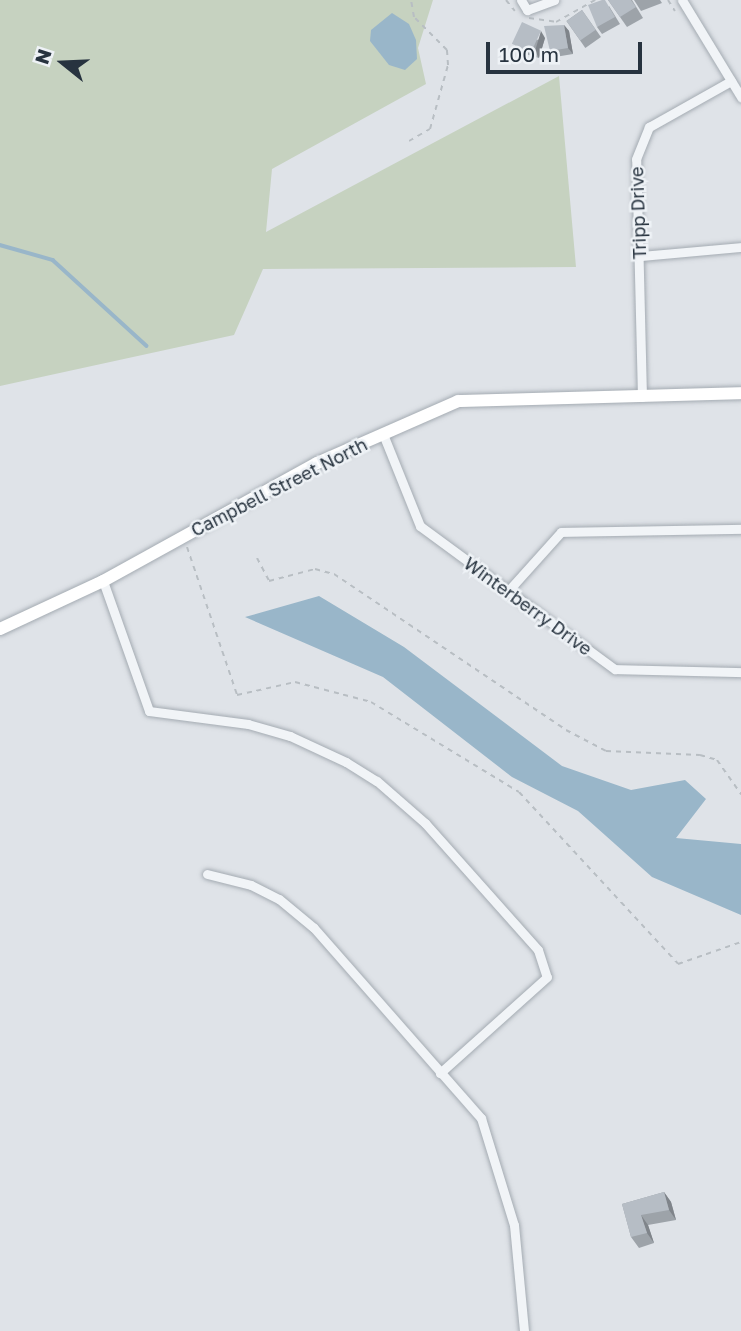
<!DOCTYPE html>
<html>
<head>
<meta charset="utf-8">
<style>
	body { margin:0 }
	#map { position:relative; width:741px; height:1331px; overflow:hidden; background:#dfe3e8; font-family:"Golos Text",sans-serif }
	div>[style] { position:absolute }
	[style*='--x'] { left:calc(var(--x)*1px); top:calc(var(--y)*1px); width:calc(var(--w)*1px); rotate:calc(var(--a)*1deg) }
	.green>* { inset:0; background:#c6d2c0 }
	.water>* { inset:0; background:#99b6c9 }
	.stream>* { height:3.5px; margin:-1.75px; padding:0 1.75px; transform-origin:1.75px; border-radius:1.75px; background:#99b6c9 }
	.path>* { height:2px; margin-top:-1px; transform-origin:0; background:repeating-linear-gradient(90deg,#b8bec3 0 5px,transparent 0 10px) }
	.roads { filter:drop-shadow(0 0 2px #a4abb2) drop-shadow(0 0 2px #a4abb2) }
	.street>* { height:9px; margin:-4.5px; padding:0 4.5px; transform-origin:4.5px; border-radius:4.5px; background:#f1f4f7 }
	.secondary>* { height:12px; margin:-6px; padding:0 6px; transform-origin:6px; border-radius:6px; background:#fff }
	.wall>* { inset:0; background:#9da3a9; transform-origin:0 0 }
	.shaded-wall>* { inset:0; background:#7f848a }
	.building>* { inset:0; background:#b6bdc5; transform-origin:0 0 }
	span { translate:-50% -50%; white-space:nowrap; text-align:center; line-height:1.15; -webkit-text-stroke:5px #eef2f6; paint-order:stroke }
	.street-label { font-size:18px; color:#27333f }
	.north { position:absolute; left:28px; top:28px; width:70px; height:70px; -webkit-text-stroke:5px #eef2f6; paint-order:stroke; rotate:288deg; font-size:19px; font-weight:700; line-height:28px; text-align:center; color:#27333f }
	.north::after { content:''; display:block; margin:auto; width:24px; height:32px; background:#27333f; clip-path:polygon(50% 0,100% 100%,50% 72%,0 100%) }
	.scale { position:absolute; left:486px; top:42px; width:156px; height:32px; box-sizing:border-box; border:4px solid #27333f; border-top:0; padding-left:9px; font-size:21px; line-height:24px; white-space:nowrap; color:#27333f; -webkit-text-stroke:5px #eef2f6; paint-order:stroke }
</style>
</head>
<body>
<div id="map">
	<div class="green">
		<i style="clip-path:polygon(0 0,433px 0,418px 48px,426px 84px,272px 169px,266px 232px,559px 76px,576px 267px,263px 269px,234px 335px,0 386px)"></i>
	</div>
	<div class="water">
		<i style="clip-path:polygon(392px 13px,409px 24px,416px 40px,417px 59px,405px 70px,389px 65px,370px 41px,371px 30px)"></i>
		<i style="clip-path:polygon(319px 596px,404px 647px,562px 766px,631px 790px,685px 780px,706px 799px,676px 838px,741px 844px,741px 915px,652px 877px,578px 811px,512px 777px,383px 677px,245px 617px)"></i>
	</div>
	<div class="stream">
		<i style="--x:0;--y:245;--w:55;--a:15.8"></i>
		<i style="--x:53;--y:260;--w:127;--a:42.5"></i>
	</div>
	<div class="path">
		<i style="--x:506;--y:0;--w:14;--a:51"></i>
		<i style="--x:668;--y:0;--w:13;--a:58"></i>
		<i style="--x:529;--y:18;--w:27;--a:8"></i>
		<i style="--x:556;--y:22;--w:45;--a:-29.4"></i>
		<i style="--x:409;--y:141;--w:24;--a:-30"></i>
		<i style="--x:430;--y:129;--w:66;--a:-74.3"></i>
		<i style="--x:448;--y:65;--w:15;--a:-94"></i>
		<i style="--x:447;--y:50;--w:47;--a:-135"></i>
		<i style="--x:414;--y:17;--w:17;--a:-100"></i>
		<i style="--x:187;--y:547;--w:156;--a:71.3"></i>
		<i style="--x:237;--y:695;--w:59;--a:-12.6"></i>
		<i style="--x:295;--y:682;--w:79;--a:14.7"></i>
		<i style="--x:371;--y:702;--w:173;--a:31.3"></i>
		<i style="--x:519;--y:792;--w:234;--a:47.2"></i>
		<i style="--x:678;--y:964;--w:67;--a:-19.2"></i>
		<i style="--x:257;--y:558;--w:26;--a:62"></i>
		<i style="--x:269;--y:581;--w:48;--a:-14.6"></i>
		<i style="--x:315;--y:569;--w:20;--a:15"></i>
		<i style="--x:334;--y:574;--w:280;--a:33.9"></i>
		<i style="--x:566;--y:730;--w:45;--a:27.7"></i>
		<i style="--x:606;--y:751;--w:94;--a:2.4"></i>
		<i style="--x:700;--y:755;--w:18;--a:16"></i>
		<i style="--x:717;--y:760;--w:42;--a:54.8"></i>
	</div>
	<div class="roads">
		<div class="street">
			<i style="--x:521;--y:0;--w:12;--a:59"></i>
			<i style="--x:527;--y:10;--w:29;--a:-20"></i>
			<i style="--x:682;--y:0;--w:114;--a:58.7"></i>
			<i style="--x:640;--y:256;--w:101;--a:-5.1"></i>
			<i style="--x:642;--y:397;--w:238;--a:-91.4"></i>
			<i style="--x:636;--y:159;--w:35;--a:-68"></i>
			<i style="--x:649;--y:127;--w:94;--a:-29.3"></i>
			<i style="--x:383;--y:434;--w:99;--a:68.1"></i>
			<i style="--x:420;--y:526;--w:242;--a:36.3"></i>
			<i style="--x:615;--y:669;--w:126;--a:1.4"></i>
			<i style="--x:103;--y:581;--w:138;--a:70.5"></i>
			<i style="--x:149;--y:711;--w:100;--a:7.5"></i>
			<i style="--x:248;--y:724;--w:44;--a:15.9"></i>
			<i style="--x:290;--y:736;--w:62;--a:24.9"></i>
			<i style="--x:346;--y:762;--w:36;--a:32"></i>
			<i style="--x:377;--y:781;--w:64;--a:41.2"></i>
			<i style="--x:425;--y:823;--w:170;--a:48.3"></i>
			<i style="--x:538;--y:950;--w:28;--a:72"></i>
			<i style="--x:547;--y:977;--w:144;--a:138.1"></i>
			<i style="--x:508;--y:591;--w:79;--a:-48.1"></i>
			<i style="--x:561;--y:532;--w:180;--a:-1"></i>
			<i style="--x:207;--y:874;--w:45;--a:14"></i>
			<i style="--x:251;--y:885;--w:31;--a:27"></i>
			<i style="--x:279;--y:899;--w:45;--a:39.6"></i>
			<i style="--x:314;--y:928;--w:253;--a:48.7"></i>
			<i style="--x:481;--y:1118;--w:112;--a:72.9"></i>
			<i style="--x:514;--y:1225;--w:106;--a:84.6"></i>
		</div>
		<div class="secondary">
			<i style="--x:0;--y:629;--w:114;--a:-25"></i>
			<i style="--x:103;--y:581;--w:244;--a:-28.9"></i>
			<i style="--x:317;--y:463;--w:154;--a:-23.7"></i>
			<i style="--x:458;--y:401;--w:283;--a:-1.6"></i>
		</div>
	</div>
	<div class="wall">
		<i style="clip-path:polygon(608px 0,632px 0,643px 18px,627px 27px)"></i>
		<i style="clip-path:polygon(634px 0,660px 0,662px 3px,641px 11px)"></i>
		<i style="clip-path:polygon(609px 6px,620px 24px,602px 34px,597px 27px)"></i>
		<i style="left:582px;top:10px;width:33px;height:19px;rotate:55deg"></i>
		<i style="clip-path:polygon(564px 25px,569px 31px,573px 54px,555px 57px,550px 51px)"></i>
		<i style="clip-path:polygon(545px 38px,539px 58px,519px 52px,515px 45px)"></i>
		<i style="clip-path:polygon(664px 1192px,671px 1202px,676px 1220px,648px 1225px,654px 1243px,639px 1248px,631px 1237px,622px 1204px)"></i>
	</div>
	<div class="shaded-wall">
		<i style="clip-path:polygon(564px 25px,569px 31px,573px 54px,568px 48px)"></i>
		<i style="clip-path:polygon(541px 31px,545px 38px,539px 58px,535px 51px)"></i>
		<i style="clip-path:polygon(664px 1192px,671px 1202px,676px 1220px,669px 1210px)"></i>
		<i style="clip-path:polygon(641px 1215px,648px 1225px,654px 1243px,647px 1233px)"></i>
	</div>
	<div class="building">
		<i style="clip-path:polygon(602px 0,605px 0,615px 17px,597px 27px,588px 5px)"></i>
		<i style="clip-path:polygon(608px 0,631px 0,636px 7px,620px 17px)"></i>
		<i style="left:582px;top:10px;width:24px;height:19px;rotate:55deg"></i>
		<i style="left:522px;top:22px;width:21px;height:24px;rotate:25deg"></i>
		<i style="clip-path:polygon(564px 25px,568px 48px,550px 51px,544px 26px)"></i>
		<i style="clip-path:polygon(664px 1192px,669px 1210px,641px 1215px,647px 1233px,631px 1237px,622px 1204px)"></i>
	</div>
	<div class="street-label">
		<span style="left:638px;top:213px;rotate:-92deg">Tripp Drive</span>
		<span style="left:279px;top:487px;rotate:-27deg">Campbell Street North</span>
		<span style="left:528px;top:606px;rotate:36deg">Winterberry Drive</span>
	</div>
	<div class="north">N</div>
	<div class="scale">100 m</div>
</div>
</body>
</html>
